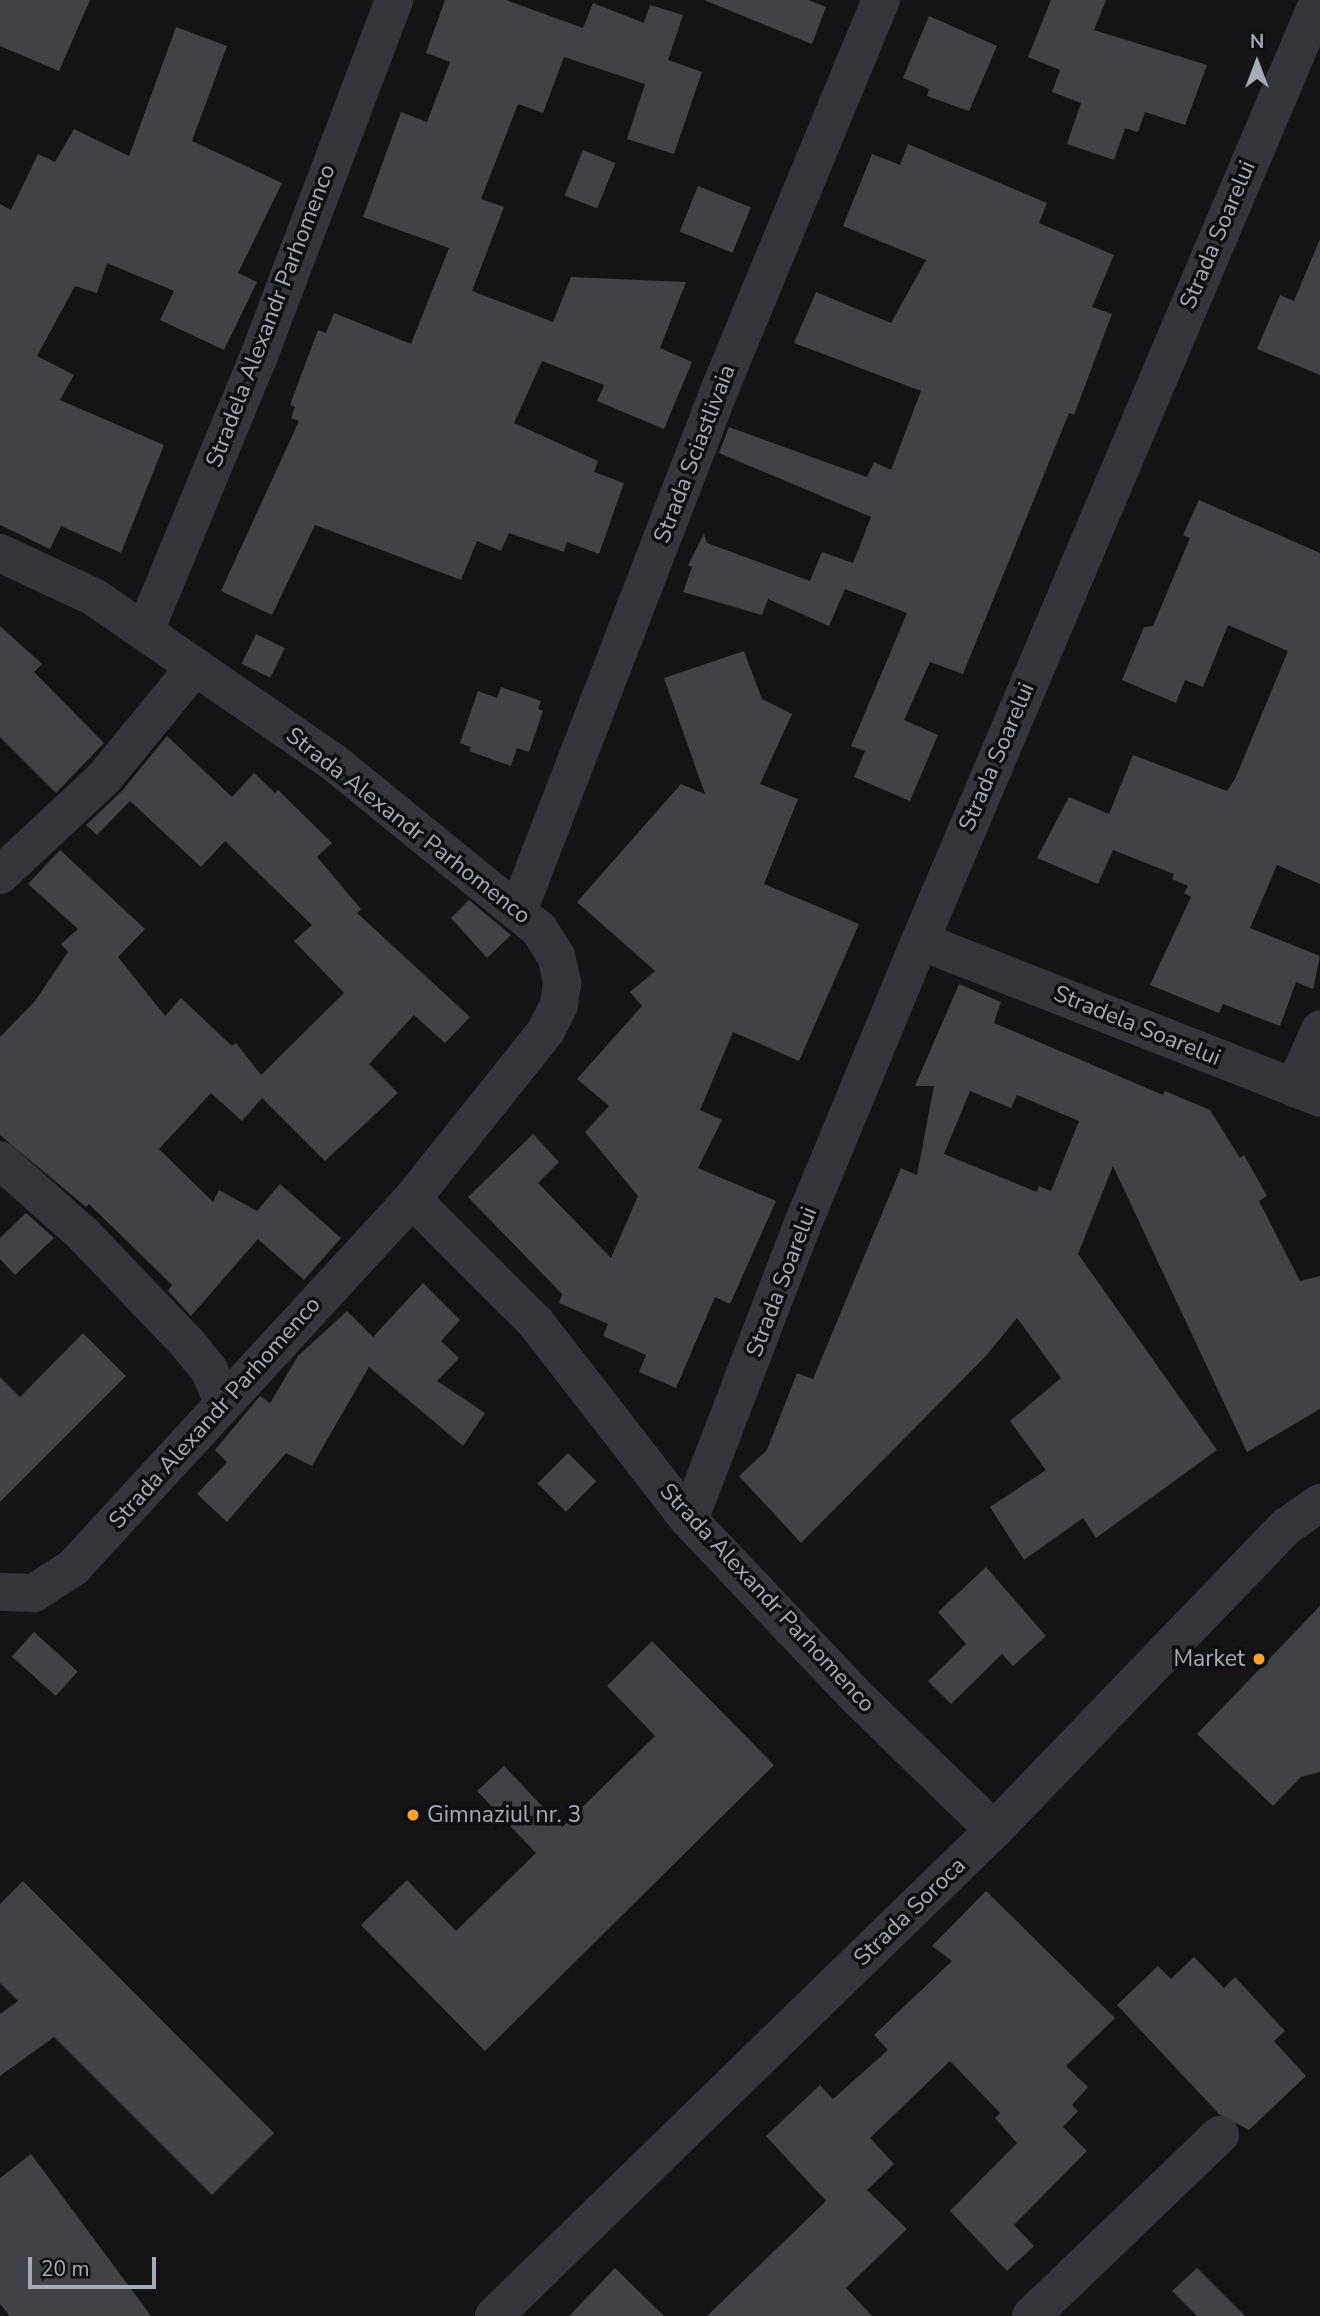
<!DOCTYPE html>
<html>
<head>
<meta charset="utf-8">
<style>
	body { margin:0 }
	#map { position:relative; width:1320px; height:2316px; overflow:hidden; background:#141416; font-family:"Nunito Sans",sans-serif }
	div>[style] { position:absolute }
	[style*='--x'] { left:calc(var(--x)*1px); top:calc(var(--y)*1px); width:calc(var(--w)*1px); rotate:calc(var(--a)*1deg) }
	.building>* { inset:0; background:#404246; transform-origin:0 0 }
	.minor>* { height:38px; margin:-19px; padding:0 19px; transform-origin:19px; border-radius:19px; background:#35363b }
	.dots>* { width:19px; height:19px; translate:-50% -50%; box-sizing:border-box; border:4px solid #0f0f11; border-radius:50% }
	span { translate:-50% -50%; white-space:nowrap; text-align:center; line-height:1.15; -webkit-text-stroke:7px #0f0f11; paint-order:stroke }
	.street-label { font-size:23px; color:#a5acb7 }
	.poi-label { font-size:23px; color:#a5acb7 }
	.right { translate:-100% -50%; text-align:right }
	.left { translate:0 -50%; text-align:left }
	.north { position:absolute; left:1222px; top:28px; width:70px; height:70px; -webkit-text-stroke:5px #0f0f11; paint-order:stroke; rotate:0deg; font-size:19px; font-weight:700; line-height:28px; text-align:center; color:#a5acb7 }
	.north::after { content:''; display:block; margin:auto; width:24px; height:32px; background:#a5acb7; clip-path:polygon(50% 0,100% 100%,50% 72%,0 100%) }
	.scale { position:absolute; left:28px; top:2257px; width:128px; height:32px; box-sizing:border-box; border:4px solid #a5acb7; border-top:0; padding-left:9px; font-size:21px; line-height:24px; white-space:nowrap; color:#a5acb7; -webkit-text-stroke:5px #0f0f11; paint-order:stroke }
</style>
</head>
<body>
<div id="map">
	<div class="building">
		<i style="clip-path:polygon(0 0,90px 0,59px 71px,0 46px)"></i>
		<i style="clip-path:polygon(445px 0,506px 0,583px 28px,593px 3px,644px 23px,650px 5px,683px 15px,668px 60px,702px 72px,674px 154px,627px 139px,645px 84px,564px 57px,543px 113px,518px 104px,481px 199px,504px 207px,472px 291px,553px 322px,571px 277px,686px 282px,660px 348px,692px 362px,664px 429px,597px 401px,604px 385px,542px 361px,514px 423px,598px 461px,594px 472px,624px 483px,599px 554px,567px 542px,564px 552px,509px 533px,501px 551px,477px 541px,461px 580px,315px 525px,272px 615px,221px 591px,299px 421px,291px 418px,295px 407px,290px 405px,318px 330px,326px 333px,334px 313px,411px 344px,449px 248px,363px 217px,401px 112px,427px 122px,450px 62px,426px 53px)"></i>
		<i style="clip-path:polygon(704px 0,808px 0,826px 7px,812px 44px)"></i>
		<i style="clip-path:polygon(1051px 0,1106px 0,1094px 30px,1207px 65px,1185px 125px,1145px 112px,1138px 132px,1125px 128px,1114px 160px,1067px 144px,1081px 103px,1052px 92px,1060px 70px,1028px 57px)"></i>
		<i style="clip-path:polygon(929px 16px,997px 46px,969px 111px,927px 96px,929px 89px,903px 78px)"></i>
		<i style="clip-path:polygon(176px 27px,227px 46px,192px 141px,282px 183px,238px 273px,257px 282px,224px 350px,160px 320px,174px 291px,107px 263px,97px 293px,75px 286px,37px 356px,74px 375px,60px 400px,164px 445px,121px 553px,61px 526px,50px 549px,0 525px,0 204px,11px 210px,38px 154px,55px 162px,74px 129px,129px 156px)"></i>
		<i style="clip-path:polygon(908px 144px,1047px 203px,1039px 223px,1114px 255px,1092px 307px,1112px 314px,1074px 415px,1069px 413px,963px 674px,930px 662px,904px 720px,938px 735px,910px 801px,854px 777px,865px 751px,851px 746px,907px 613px,845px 589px,829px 626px,768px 599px,762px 615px,683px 592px,692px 567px,688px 565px,704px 534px,707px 543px,810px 581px,822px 552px,853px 563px,871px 517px,719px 453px,729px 427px,867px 477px,874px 462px,891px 470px,921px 391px,794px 343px,816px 292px,891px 323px,926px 260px,843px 226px,872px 154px,900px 165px)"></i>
		<i style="left:583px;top:150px;width:35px;height:49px;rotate:22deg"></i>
		<i style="left:698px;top:186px;width:57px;height:49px;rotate:22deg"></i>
		<i style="clip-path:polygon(1320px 239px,1320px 375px,1257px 349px,1280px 295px,1294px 301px)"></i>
		<i style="clip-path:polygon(1199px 500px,1320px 553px,1320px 884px,1277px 865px,1250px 928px,1320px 956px,1313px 989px,1296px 982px,1280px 1026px,1223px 1004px,1219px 1013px,1150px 985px,1191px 897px,1184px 893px,1188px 886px,1172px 879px,1174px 874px,1113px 850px,1098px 884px,1037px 858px,1069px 797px,1109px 814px,1133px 755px,1227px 791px,1235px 779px,1288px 651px,1228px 625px,1203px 687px,1185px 680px,1176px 703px,1122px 680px,1144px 627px,1153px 626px,1190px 538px,1183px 535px)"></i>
		<i style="clip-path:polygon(0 626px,42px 664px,34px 672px,104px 743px,56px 793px,0 737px)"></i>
		<i style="left:256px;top:634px;width:32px;height:33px;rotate:26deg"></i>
		<i style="clip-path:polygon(744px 651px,762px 699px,792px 714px,760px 784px,798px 799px,764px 884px,859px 924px,799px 1061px,733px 1032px,700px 1110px,722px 1120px,698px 1168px,776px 1201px,730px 1304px,715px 1297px,676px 1388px,639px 1372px,646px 1355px,603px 1336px,608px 1324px,559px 1303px,562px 1294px,468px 1197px,533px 1134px,559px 1162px,538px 1183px,611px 1258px,638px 1196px,585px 1132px,609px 1106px,577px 1079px,642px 1006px,630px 992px,655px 971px,577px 902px,681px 784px,705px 794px,664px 678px)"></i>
		<i style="clip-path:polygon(501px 687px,541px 701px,538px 709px,543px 711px,529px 752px,517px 748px,511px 766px,469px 751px,471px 747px,460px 743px,478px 691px,497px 698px)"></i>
		<i style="clip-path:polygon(167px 736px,232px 797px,254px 773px,275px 793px,278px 790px,332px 843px,317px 857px,361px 909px,357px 913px,470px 1017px,445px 1043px,414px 1015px,369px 1064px,398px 1093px,325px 1161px,262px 1098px,242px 1121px,211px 1093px,159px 1149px,213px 1202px,219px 1190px,257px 1211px,280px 1184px,341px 1238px,304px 1280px,258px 1239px,191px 1316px,168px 1291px,172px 1285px,89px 1204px,86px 1207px,0 1135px,0 1037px,35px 1001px,68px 952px,61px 944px,78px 929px,28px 884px,60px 850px,145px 929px,118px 957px,165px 1016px,181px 998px,232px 1046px,236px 1043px,261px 1075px,344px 993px,294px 941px,312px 925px,225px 841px,201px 867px,130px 801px,97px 835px,86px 825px,121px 792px)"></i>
		<i style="clip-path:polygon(469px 900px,511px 935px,487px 958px,451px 918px)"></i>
		<i style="clip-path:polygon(evenodd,959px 984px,1001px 1002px,994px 1023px,1163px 1095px,1165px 1091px,1210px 1110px,1240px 1158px,1244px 1155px,1267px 1196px,1259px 1201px,1300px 1281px,1320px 1276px,1320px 1409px,1247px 1452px,1113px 1166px,1078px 1254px,1217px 1450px,1096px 1538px,1083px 1518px,1024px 1560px,990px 1507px,1046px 1470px,1010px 1421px,1061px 1378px,1017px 1318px,984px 1358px,801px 1543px,739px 1476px,767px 1450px,797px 1373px,813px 1379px,901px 1168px,917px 1175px,934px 1086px,915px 1086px,959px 984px,970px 1091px,1011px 1108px,1017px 1095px,1079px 1121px,1051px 1191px,1039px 1186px,1037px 1192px,944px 1154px,970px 1091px)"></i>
		<i style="clip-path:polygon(26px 1213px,54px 1238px,15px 1275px,0 1259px,0 1238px)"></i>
		<i style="clip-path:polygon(423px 1283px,460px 1320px,441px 1341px,459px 1358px,437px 1381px,485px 1413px,463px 1446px,369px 1367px,312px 1466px,286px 1453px,227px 1522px,197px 1494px,227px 1462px,215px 1450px,260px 1396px,270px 1403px,298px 1356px,347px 1311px,373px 1337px)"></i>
		<i style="clip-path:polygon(83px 1333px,126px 1376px,0 1502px,0 1377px,20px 1397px)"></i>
		<i style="left:568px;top:1453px;width:40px;height:43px;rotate:45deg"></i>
		<i style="clip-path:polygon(986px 1567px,1046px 1636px,1013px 1666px,1002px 1654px,951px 1704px,928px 1681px,966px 1644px,938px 1612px)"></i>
		<i style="clip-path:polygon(1320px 1606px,1320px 1772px,1301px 1777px,1273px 1806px,1197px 1734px)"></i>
		<i style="left:34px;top:1632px;width:59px;height:33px;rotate:42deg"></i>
		<i style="clip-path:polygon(652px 1641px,774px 1765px,485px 2051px,361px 1925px,407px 1880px,456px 1931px,536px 1853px,477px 1791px,504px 1766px,562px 1827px,655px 1736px,607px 1686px)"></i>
		<i style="clip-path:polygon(23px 1881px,274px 2133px,212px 2195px,54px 2037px,0 2076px,0 2014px,18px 2001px,0 1983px,0 1904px)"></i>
		<i style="clip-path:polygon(986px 1891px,1115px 2018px,1066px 2066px,1088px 2087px,1072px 2105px,1078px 2111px,1063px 2127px,1087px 2151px,1014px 2225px,1034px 2246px,1007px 2271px,950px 2211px,1017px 2143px,995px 2118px,1000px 2113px,950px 2061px,870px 2138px,894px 2164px,867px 2190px,907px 2229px,846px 2288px,872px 2316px,707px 2316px,826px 2201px,766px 2136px,820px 2085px,833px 2099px,888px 2050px,874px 2035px,952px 1961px,932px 1946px)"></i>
		<i style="clip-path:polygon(1194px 1957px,1224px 1988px,1235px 1977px,1285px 2031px,1274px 2041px,1306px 2076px,1249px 2130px,1219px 2114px,1117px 2005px,1158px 1966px,1171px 1979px)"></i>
		<i style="clip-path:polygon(31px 2154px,151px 2316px,10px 2316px,0 2304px,0 2178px)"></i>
		<i style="clip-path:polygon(615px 2268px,664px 2316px,569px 2316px)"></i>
		<i style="clip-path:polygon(1197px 2268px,1245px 2316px,1197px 2316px,1172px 2291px)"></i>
	</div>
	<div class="minor">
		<i style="--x:0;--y:553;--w:104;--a:25.1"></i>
		<i style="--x:94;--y:597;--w:289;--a:34.6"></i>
		<i style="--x:332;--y:761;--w:267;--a:39.1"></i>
		<i style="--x:539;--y:929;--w:32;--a:58"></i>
		<i style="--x:556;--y:956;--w:28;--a:77"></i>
		<i style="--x:562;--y:983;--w:22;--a:98"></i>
		<i style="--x:559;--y:1005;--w:29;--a:117"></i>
		<i style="--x:546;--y:1031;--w:215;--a:128.6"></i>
		<i style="--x:412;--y:1199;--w:500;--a:132.6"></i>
		<i style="--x:74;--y:1567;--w:48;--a:147"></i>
		<i style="--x:34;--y:1593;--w:34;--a:-178"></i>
		<i style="--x:145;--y:631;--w:292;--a:-67.5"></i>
		<i style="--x:257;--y:361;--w:386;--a:-69.2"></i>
		<i style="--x:0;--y:875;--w:142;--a:-43"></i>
		<i style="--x:104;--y:778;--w:144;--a:-50.7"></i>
		<i style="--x:518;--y:911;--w:563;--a:-68.86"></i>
		<i style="--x:721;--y:386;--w:418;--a:-67.5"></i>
		<i style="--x:920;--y:941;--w:430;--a:21.4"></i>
		<i style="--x:1294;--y:1088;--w:64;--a:-65.9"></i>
		<i style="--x:0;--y:1160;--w:111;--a:41.7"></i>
		<i style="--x:83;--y:1234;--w:152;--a:46.3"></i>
		<i style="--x:188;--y:1344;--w:33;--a:51"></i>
		<i style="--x:209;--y:1370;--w:36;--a:66"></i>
		<i style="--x:412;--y:1199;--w:175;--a:45"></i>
		<i style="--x:536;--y:1323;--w:249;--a:52.2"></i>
		<i style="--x:689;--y:1520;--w:244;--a:46.5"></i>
		<i style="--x:857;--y:1697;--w:191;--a:44.2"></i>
		<i style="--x:689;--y:1520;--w:320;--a:-69"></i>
		<i style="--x:804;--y:1221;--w:303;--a:-67.5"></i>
		<i style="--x:920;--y:941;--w:1022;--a:-67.02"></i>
		<i style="--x:494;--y:2316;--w:697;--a:-44.19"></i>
		<i style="--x:994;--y:1830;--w:422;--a:-46.1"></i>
		<i style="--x:1287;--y:1526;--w:40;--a:-34.9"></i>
		<i style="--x:1031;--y:2316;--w:262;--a:-43.8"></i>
	</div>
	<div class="dots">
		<i style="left:1259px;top:1659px;background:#f9a529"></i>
		<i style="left:413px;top:1815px;background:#f9a529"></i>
	</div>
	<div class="street-label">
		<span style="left:1218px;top:235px;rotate:-67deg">Strada Soarelui</span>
		<span style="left:271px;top:316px;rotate:-69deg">Stradela Alexandr Parhomenco</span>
		<span style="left:695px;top:454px;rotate:-69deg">Strada Sciastlivaia</span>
		<span style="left:997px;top:757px;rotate:-67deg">Strada Soarelui</span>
		<span style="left:408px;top:826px;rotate:38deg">Strada Alexandr Parhomenco</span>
		<span style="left:1137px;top:1026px;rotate:22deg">Stradela Soarelui</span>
		<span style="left:782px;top:1282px;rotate:-69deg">Strada Soarelui</span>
		<span style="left:215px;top:1413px;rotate:-48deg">Strada Alexandr Parhomenco</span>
		<span style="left:767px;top:1598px;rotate:47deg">Strada Alexandr Parhomenco</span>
		<span style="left:910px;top:1912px;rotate:-44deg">Strada Soroca</span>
	</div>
	<div class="poi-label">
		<span class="right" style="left:1245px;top:1659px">Market</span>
		<span class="left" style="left:427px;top:1815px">Gimnaziul nr. 3</span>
	</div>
	<div class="north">N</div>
	<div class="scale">20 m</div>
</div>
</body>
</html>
